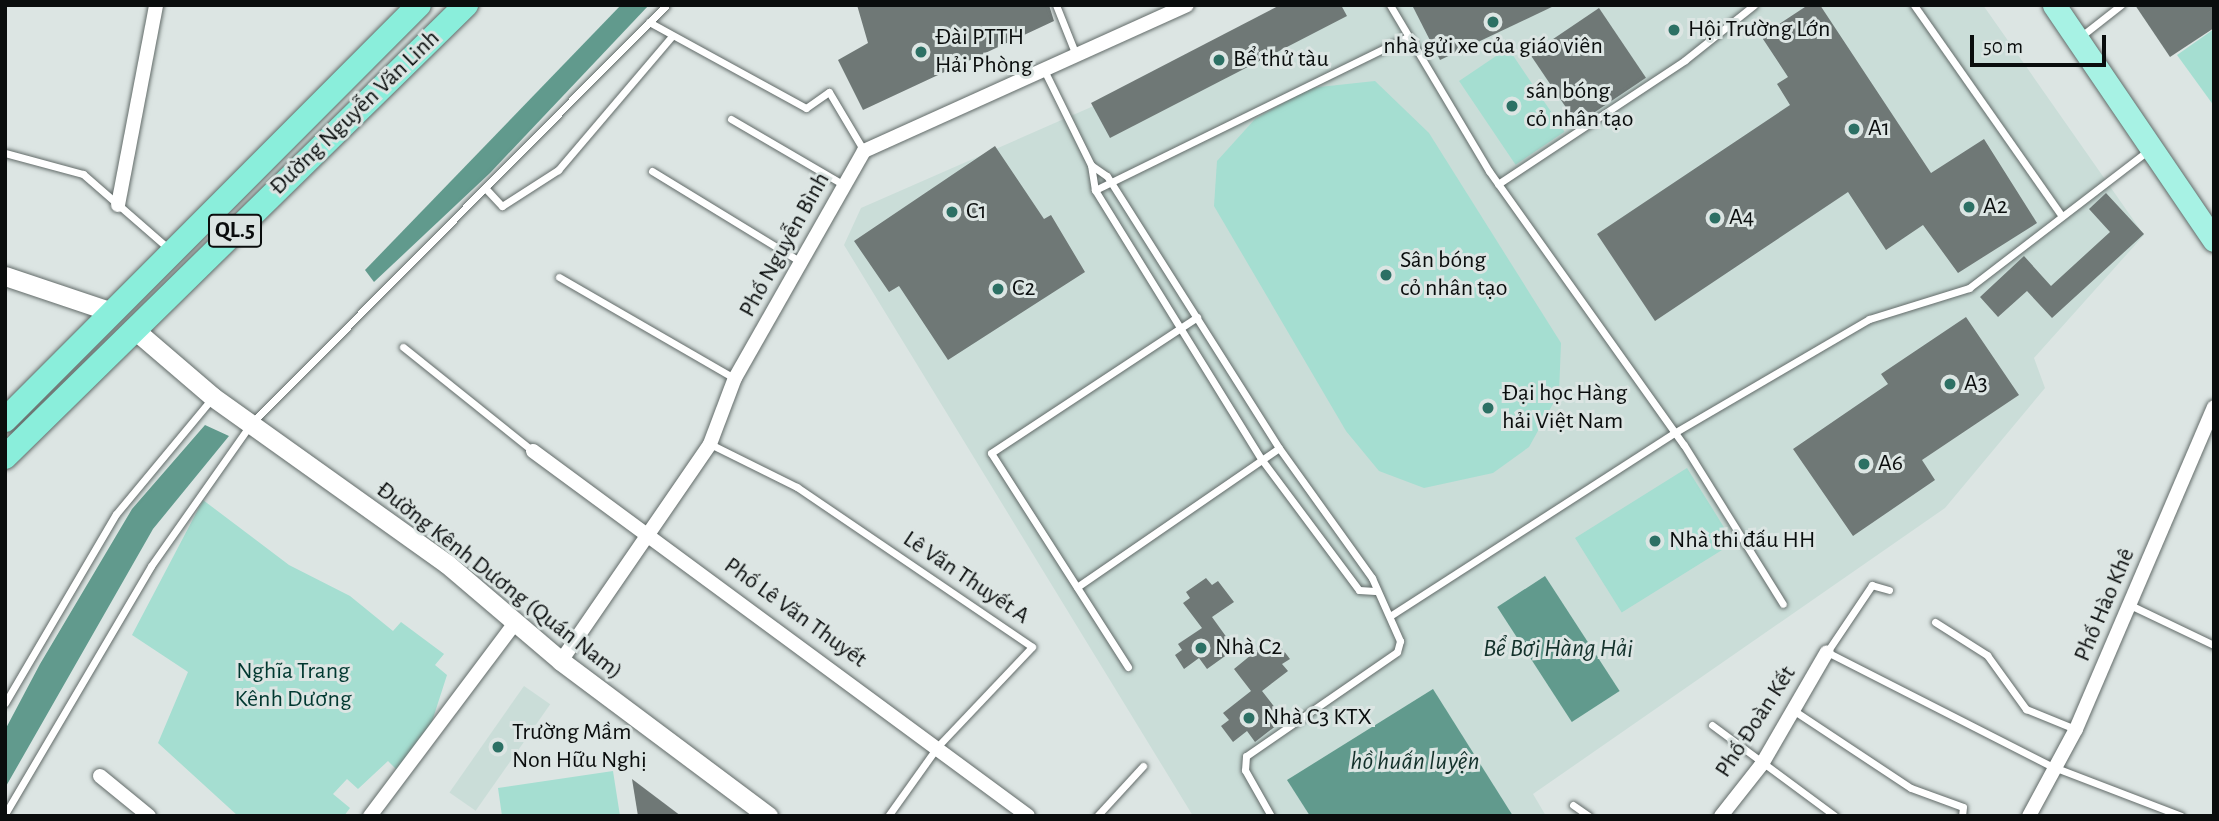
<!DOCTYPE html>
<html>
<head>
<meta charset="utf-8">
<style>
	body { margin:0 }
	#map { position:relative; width:2219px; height:821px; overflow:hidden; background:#dce5e3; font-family:"Alegreya Sans",sans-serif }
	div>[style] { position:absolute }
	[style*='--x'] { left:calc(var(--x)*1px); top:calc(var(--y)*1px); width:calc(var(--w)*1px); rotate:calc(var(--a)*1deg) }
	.built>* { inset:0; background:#caddd8; transform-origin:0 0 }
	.green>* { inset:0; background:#a5ded1; transform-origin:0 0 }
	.water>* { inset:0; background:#619a8d; transform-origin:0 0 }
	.building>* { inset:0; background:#6f7876; transform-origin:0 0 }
	.roads { filter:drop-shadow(0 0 2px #626b69) drop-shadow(0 0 2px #626b69) }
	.service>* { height:7px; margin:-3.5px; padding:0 3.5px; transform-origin:3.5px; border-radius:3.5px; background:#fff }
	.minor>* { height:14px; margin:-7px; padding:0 7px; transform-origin:7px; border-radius:7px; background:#fff }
	.tertiary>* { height:19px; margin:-9.5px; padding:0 9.5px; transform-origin:9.5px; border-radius:9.5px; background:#fff }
	.primary>* { height:23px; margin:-11.5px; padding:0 11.5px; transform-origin:11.5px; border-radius:11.5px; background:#a7f2e4 }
	.trunk>* { height:24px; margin:-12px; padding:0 12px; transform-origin:12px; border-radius:12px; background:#8aeedb }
	.dots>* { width:19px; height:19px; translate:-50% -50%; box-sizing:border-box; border:4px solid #dce5e3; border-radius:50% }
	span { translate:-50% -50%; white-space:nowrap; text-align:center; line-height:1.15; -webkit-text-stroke:6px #dce5e3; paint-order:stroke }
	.shield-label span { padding:2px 5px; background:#dce5e3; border:2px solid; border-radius:5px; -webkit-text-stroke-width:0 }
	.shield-label { font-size:23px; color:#0a0d0d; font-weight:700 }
	.poi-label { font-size:24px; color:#0a0d0d }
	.left { translate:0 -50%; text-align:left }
	.street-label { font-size:24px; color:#0a0d0d }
	.park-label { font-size:24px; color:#003830 }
	.water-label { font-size:26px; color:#13312b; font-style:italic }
	.frame { position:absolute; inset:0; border:7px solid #0a0d0d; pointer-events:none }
	.scale { position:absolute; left:1970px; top:35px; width:136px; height:32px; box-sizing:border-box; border:4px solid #0a0d0d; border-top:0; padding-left:9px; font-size:21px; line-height:24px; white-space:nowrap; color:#0a0d0d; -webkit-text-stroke:5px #dce5e3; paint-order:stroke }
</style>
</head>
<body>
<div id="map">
	<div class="built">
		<i style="clip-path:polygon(1324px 5px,1983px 5px,2144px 235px,2034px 358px,2045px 388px,1945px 508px,1533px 794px,1546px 816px,1193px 816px,844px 245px,861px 208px)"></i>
		<i style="left:524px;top:686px;width:32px;height:130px;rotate:35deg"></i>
	</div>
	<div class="green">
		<i style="clip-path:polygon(2214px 29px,2214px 106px,2177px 55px)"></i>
		<i style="left:1508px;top:48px;width:101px;height:59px;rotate:56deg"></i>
		<i style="clip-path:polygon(1375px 81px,1429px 133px,1561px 343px,1559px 393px,1529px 447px,1493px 473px,1424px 488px,1379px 471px,1346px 431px,1214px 206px,1217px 161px,1255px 119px,1310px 88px)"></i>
		<i style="left:1687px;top:468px;width:88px;height:132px;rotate:58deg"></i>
		<i style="clip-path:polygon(203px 500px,289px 565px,350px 596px,393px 631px,401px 622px,444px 654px,435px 665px,447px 675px,428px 734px,399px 772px,388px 761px,358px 789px,347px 779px,333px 794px,350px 808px,344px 816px,238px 816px,158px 743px,188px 672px,132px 635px)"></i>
		<i style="clip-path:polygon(613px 771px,620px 816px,502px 816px,498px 788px)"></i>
	</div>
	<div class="water">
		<i style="clip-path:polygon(621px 5px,649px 5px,490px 173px,374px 282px,365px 270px)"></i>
		<i style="clip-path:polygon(205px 425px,229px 436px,153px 529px,5px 788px,5px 730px,40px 664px,132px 509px)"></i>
		<i style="left:1545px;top:576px;width:137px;height:57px;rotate:57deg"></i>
		<i style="clip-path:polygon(1433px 689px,1513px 816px,1310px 816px,1287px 780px)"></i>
	</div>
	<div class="building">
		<i style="clip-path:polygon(857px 5px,1049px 5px,1054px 21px,863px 110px,838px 60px,868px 43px)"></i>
		<i style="clip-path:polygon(1280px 5px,1341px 5px,1347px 16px,1110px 138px,1091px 103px)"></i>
		<i style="clip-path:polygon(1412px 5px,1556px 5px,1440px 60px)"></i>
		<i style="clip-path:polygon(1808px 5px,1820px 5px,1931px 173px,1984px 139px,2037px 223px,1958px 273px,1923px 225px,1886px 250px,1848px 192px,1655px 321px,1597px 234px,1790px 105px,1777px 84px,1788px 77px,1761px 36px)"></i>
		<i style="clip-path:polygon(2135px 5px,2214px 5px,2214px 28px,2170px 57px)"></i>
		<i style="left:1599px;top:8px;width:84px;height:83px;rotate:56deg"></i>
		<i style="clip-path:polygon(995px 146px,1044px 219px,1051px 215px,1085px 272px,948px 360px,899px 286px,889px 292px,854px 241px)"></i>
		<i style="clip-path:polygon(2106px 193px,2144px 234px,2052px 318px,2027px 291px,1998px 317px,1980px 297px,2024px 256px,2051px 286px,2110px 232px,2089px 209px)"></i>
		<i style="clip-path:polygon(1966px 317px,2019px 395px,1922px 460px,1935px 480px,1853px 536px,1793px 449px,1888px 384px,1881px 374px)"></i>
		<i style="clip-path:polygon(1206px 578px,1212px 585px,1218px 581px,1234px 602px,1212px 617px,1235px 649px,1207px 669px,1199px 658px,1184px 669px,1175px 655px,1182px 650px,1178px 644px,1202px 628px,1183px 603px,1190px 598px,1186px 592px)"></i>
		<i style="clip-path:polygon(1262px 646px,1269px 655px,1280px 646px,1290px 659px,1282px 664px,1288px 671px,1262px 691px,1276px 709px,1269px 715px,1277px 725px,1255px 742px,1247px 731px,1233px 742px,1221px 726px,1229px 720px,1223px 713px,1251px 691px,1234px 669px)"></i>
		<i style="clip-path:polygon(632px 779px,681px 816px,638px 816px)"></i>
	</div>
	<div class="roads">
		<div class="service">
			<i style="--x:1056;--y:5;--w:54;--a:68.2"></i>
			<i style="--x:1390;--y:5;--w:193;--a:59.2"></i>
			<i style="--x:1489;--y:171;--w:336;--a:54.6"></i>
			<i style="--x:1684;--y:445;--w:187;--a:58.1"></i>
			<i style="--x:1914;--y:5;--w:256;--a:55"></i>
			<i style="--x:649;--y:22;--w:179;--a:28.7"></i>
			<i style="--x:806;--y:108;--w:28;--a:-35"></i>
			<i style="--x:829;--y:92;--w:69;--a:59.3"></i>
			<i style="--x:2080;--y:37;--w:52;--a:-38"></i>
			<i style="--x:1044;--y:70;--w:106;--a:63.7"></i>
			<i style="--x:1091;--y:165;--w:25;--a:81"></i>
			<i style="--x:1095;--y:190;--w:317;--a:58.3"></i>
			<i style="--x:1262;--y:460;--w:162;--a:53.3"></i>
			<i style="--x:1359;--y:590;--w:16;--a:4"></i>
			<i style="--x:731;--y:119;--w:131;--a:30.3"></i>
			<i style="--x:5;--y:153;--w:81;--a:15.1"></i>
			<i style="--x:83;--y:174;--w:114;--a:41.1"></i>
			<i style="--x:1091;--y:165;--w:19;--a:35"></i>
			<i style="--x:1107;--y:176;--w:322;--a:57.7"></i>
			<i style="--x:1279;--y:448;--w:160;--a:54.4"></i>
			<i style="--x:1372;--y:578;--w:69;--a:66"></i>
			<i style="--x:1400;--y:641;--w:11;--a:105"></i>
			<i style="--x:1397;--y:652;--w:183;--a:145.4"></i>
			<i style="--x:1246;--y:756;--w:14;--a:94"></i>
			<i style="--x:1245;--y:770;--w:53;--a:60.5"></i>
			<i style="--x:652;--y:171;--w:175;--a:31.4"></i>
			<i style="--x:1498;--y:184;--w:224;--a:-33.5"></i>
			<i style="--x:1685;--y:60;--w:88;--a:-38.6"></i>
			<i style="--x:487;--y:190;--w:22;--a:47"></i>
			<i style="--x:502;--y:206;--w:67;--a:-32.7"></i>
			<i style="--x:558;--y:170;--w:176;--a:-49.6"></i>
			<i style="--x:1095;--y:190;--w:348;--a:-26.1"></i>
			<i style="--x:559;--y:277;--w:202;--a:30"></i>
			<i style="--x:403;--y:347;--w:166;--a:38.7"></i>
			<i style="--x:710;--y:444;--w:97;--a:26.3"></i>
			<i style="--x:797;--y:487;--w:284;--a:34.2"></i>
			<i style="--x:1032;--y:647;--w:137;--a:133.5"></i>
			<i style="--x:938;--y:746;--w:86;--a:125.5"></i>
			<i style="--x:1077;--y:587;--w:245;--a:-34.5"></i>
			<i style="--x:1889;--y:590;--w:18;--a:-164"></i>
			<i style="--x:1872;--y:585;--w:81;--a:123.9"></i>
			<i style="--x:1827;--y:652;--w:251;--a:27"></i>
			<i style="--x:2051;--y:766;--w:139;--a:21"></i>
			<i style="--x:2130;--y:605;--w:93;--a:25.5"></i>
			<i style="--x:1390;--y:616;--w:338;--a:-32.8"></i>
			<i style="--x:1674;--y:433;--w:226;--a:-30.3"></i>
			<i style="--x:1869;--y:319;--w:105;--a:-17.2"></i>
			<i style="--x:1969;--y:288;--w:227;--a:-37.5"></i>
			<i style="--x:1935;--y:622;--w:62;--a:32.4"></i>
			<i style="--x:1987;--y:655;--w:67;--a:54.2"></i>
			<i style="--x:2026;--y:709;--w:53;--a:22.2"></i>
			<i style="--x:1128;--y:667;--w:254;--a:-122.6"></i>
			<i style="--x:991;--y:453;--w:247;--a:-33.4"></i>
			<i style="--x:5;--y:703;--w:219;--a:-59.6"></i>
			<i style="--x:116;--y:514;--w:152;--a:-50.3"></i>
			<i style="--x:1793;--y:710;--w:141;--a:33.5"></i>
			<i style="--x:1911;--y:788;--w:55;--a:20.1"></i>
			<i style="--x:1963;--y:807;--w:9;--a:96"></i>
			<i style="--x:1712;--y:725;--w:153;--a:36.5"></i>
			<i style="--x:1573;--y:805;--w:19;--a:35"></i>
			<i style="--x:5;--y:814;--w:288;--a:-59.5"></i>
			<i style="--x:151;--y:566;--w:172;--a:-54.9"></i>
			<i style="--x:250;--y:425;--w:591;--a:-45.27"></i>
			<i style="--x:1097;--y:816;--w:68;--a:-47.4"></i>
		</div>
		<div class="minor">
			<i style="--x:118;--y:205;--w:204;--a:-79.2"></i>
			<i style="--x:533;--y:451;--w:615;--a:36.4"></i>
			<i style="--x:561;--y:661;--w:263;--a:-55.5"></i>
			<i style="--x:710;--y:444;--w:71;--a:-69.3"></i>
			<i style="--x:735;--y:378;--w:261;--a:-60.4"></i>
			<i style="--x:864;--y:151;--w:354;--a:-24.3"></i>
			<i style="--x:100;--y:776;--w:63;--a:39.2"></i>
			<i style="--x:370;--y:816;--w:240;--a:-53.1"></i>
			<i style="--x:1721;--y:816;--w:66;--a:-51.7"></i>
			<i style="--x:1762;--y:764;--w:129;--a:-59.9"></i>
			<i style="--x:2029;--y:816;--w:99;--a:-61.6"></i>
			<i style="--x:2076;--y:729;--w:350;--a:-66.8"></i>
		</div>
		<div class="tertiary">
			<i style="--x:5;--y:276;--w:113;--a:18.6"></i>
			<i style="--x:136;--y:331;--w:101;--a:40.6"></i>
			<i style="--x:213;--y:397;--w:287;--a:35.5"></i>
			<i style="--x:447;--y:564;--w:150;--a:40.4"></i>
			<i style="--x:561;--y:661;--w:259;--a:36.8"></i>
		</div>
		<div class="primary">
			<i style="--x:2054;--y:5;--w:284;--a:55.8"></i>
		</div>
		<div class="trunk">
			<i style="--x:5;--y:420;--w:586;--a:-45.07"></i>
			<i style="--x:5;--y:457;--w:646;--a:-44.44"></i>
		</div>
	</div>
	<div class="dots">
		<i style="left:1493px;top:22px;background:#2c7064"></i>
		<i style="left:1674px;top:30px;background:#2c7064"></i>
		<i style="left:921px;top:52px;background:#2c7064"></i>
		<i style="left:1219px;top:60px;background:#2c7064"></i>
		<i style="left:1512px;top:106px;background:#2c7064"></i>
		<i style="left:1854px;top:129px;background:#2c7064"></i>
		<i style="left:1969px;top:207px;background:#2c7064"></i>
		<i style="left:952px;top:212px;background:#2c7064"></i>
		<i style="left:1715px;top:218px;background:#2c7064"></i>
		<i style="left:1386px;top:275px;background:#2c7064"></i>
		<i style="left:998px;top:289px;background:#2c7064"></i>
		<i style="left:1950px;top:384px;background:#2c7064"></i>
		<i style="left:1488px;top:408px;background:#2c7064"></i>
		<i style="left:1864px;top:464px;background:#2c7064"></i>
		<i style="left:1655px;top:541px;background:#2c7064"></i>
		<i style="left:1201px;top:648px;background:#2c7064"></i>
		<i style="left:1249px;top:718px;background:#2c7064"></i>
		<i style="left:498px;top:747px;background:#2c7064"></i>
	</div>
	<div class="shield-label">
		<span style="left:235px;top:231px">QL.5</span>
	</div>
	<div class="poi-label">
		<span class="left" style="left:1688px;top:30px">Hội Trường Lớn</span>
		<span class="left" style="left:935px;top:52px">Đài PTTH<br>Hải Phòng</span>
		<span style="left:1493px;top:47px">nhà gửi xe của giáo viên</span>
		<span class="left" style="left:1233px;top:60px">Bể thử tàu</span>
		<span class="left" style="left:1526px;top:106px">sân bóng<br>cỏ nhân tạo</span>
		<span class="left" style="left:1868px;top:129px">A1</span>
		<span class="left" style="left:1983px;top:207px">A2</span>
		<span class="left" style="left:966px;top:212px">C1</span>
		<span class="left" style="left:1729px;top:218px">A4</span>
		<span class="left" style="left:1400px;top:275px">Sân bóng<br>cỏ nhân tạo</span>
		<span class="left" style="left:1012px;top:289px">C2</span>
		<span class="left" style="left:1964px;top:384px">A3</span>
		<span class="left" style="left:1502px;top:408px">Đại học Hàng<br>hải Việt Nam</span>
		<span class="left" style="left:1878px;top:464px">A6</span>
		<span class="left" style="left:1669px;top:541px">Nhà thi đấu HH</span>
		<span class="left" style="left:1215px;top:648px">Nhà C2</span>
		<span class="left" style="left:1263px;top:718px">Nhà C3 KTX</span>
		<span class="left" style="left:512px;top:747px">Trường Mầm<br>Non Hữu Nghị</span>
	</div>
	<div class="street-label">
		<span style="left:355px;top:113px;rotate:-44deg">Đường Nguyễn Văn Linh</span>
		<span style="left:785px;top:245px;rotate:-61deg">Phố Nguyễn Bình</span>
		<span style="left:966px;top:578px;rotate:34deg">Lê Văn Thuyết A</span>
		<span style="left:499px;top:581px;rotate:38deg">Đường Kênh Dương (Quán Nam)</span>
		<span style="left:2105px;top:605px;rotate:-67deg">Phố Hào Khê</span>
		<span style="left:795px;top:613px;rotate:36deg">Phố Lê Văn Thuyết</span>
		<span style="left:1756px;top:722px;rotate:-57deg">Phố Đoàn Kết</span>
	</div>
	<div class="park-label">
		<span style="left:293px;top:686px">Nghĩa Trang<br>Kênh Dương</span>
	</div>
	<div class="water-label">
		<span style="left:1558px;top:649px">Bể Bơi Hàng Hải</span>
		<span style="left:1415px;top:762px">hồ huấn luyện</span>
	</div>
	<div class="frame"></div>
	<div class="scale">50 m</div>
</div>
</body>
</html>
